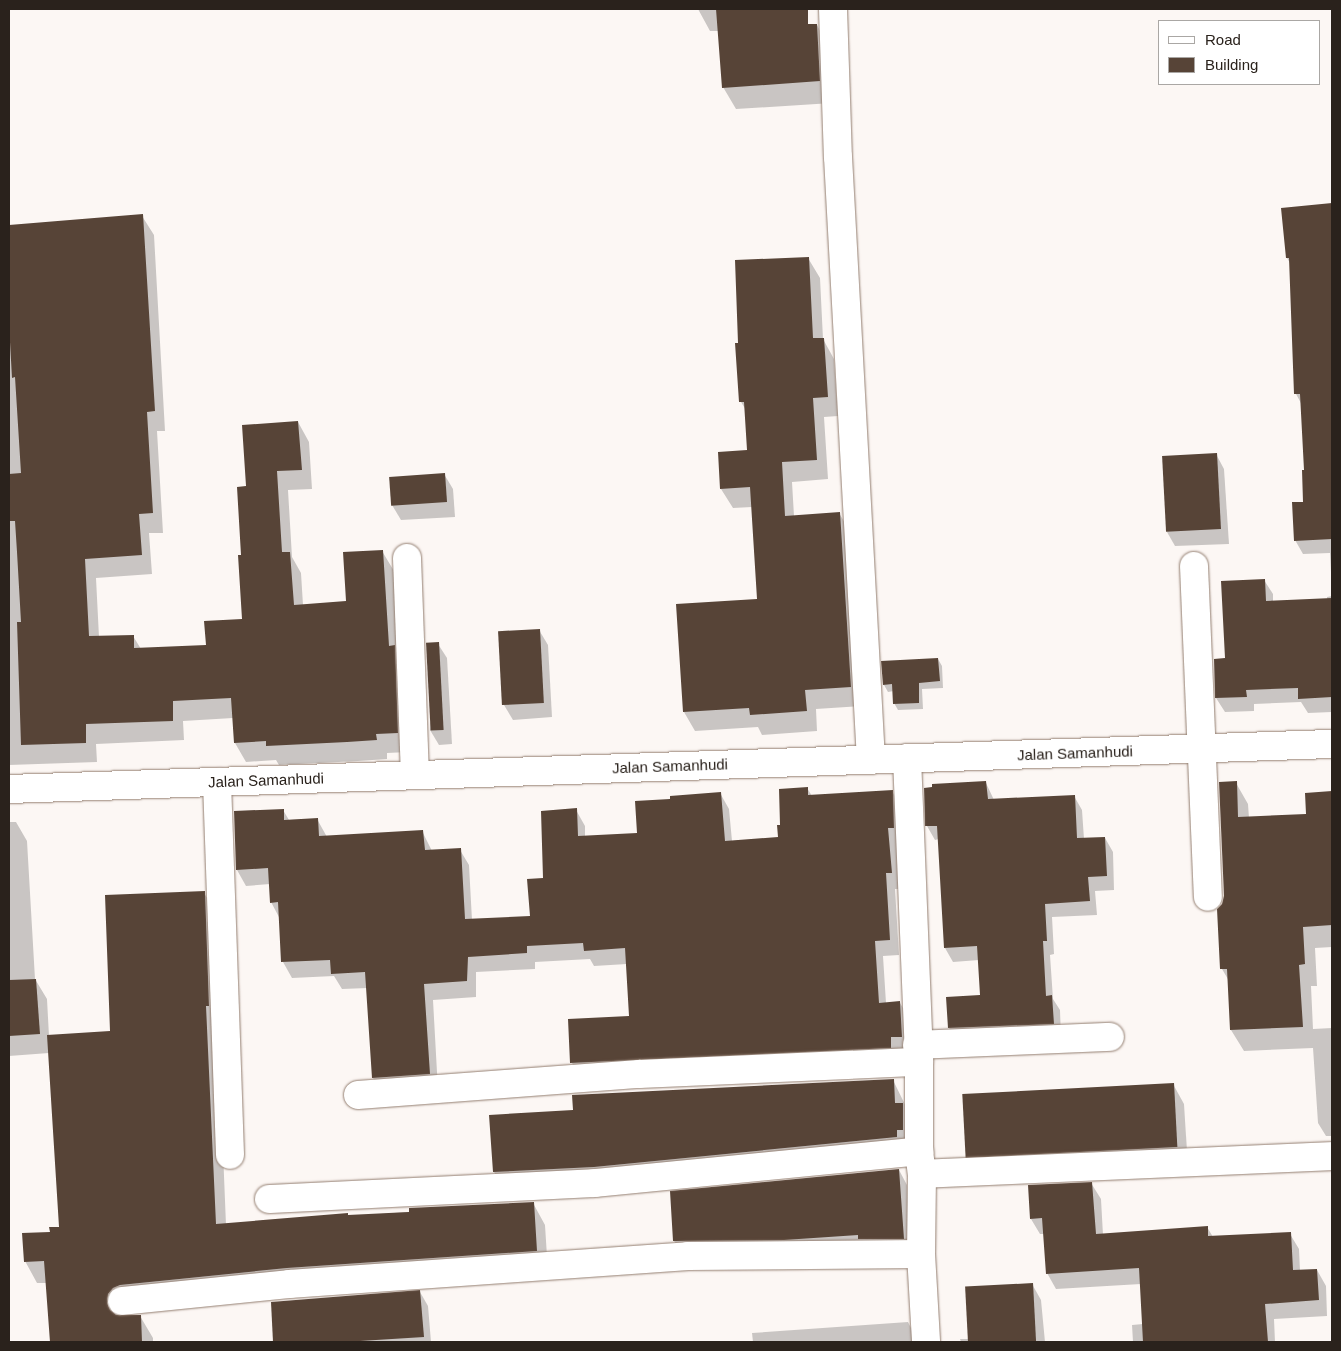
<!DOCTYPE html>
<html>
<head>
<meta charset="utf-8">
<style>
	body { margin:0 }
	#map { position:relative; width:1341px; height:1351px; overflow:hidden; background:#fcf7f4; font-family:Arial,sans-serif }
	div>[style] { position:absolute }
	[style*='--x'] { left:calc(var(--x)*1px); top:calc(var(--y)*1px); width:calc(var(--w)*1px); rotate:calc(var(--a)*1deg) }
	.shadow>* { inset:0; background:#0003 }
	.building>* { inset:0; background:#574437; transform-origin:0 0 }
	.roads { filter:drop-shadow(0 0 1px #937e70) drop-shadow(0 0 1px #937e70) }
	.minor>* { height:28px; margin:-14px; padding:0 14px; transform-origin:14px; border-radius:14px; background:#fff }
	span { translate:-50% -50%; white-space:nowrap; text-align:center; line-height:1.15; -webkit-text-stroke:5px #fff; paint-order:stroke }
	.street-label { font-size:15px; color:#2a221c }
	.frame { position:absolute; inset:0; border:10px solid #2a221c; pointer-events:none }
	.legend { position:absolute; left:1158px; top:20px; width:162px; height:65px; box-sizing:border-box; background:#fff; border:1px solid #aaa7a4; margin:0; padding:6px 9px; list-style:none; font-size:15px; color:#2a221c }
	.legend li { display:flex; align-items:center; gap:10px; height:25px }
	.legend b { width:25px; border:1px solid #aaa7a4 }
</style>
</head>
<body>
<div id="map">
	<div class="shadow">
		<i style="clip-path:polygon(698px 9px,795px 9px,796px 26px,817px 25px,829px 47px,832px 103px,736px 109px,723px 87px,719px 31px,710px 31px)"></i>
		<i style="clip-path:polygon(1332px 205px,1332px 592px,1330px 553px,1303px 554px,1295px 540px,1304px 503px,1305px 471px,1302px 405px,1296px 394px,1290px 263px,1287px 258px,1283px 209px)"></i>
		<i style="clip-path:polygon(142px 216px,154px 235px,165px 431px,157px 431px,163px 533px,149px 533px,152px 574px,96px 578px,99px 637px,133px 636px,141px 649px,207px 647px,243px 620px,243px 556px,247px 487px,298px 422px,309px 442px,312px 489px,288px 490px,292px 557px,301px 573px,303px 605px,348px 602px,382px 551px,394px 571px,408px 752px,387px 753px,387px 759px,358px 761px,279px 765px,276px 760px,246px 762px,235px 743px,233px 718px,183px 721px,184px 740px,96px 744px,97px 762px,9px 765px,9px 226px)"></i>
		<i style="clip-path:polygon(808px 258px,820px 278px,823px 339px,834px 359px,838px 416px,824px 417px,828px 479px,792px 482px,794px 516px,839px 513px,851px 533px,862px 706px,816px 709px,817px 731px,762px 735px,758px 727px,695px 731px,684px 712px,758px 601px,752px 507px,733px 508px,721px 489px,748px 451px,746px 410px,741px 402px,740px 344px)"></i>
		<i style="clip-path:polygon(1216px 454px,1224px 469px,1229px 544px,1175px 546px,1167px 532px)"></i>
		<i style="clip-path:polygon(444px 474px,453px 489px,455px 517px,401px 520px,392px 505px,391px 478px)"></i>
		<i style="clip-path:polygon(1264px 580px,1273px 594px,1273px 602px,1327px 600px,1327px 597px,1332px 596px,1332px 712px,1308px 713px,1301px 702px,1254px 704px,1254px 711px,1225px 712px,1216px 698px,1227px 659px)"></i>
		<i style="clip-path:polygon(539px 630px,548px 645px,552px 717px,513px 720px,504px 705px)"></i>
		<i style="clip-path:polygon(438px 644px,447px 658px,452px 744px,439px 745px,430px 730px)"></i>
		<i style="clip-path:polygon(938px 659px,942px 666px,943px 688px,922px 689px,923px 709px,898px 710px,894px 703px,894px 691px,888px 692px,884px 685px)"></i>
		<i style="clip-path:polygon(986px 783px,994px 800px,1074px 796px,1082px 810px,1084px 839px,1105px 838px,1113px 852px,1114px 890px,1095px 891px,1097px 915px,1052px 917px,1054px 954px,1050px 955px,1053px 999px,1060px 1010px,1061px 1037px,957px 1042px,949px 1028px,981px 996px,979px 960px,953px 962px,945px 948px,939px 839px,935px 840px,927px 826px)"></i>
		<i style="clip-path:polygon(1236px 783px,1248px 804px,1249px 818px,1308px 815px,1307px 794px,1332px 792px,1332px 947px,1315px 948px,1317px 986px,1311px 986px,1313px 1029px,1332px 1028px,1332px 1136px,1326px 1136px,1318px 1123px,1313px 1048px,1244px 1051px,1231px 1030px,1229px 981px,1222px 969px,1223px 904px)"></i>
		<i style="clip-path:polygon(807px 788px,812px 796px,892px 791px,901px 807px,900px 889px,895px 889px,899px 955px,883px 956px,886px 1003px,900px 1003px,909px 1018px,911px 1052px,581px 1079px,572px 1063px,569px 1020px,630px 1017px,627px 964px,594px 966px,590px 959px,535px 962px,535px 969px,476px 972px,476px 997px,433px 1000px,438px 1090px,382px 1094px,373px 1078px,368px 988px,342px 989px,334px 976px,292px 978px,283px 962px,280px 919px,271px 902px,270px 884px,246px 886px,237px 870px,283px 810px,289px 820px,317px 819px,327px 837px,422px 831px,432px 851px,460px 850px,469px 865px,472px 920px,531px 917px,545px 879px,576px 810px,585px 826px,585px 837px,638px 834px,671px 800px,720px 793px,729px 809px,732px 841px,779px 838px,782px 826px)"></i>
		<i style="clip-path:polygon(9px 822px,16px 822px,27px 841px,35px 979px,47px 999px,49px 1036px,111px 1032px,204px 893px,217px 914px,218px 1028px,226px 1225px,533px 1203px,545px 1225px,548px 1272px,126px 1310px,120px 1317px,140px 1316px,153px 1338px,153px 1342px,51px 1342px,47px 1283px,37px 1283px,25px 1261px,51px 1233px,60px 1228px,49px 1053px,9px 1056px)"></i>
		<i style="clip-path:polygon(893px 1080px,913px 1121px,913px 1147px,504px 1189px,494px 1172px,490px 1116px,574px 1111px)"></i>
		<i style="clip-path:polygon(1173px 1084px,1184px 1104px,1188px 1167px,978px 1176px,967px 1156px,964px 1096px)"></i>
		<i style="clip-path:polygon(899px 1170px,907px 1185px,911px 1253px,683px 1256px,674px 1241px,671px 1192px)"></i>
		<i style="clip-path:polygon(1091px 1183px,1101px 1199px,1103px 1235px,1207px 1227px,1213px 1237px,1290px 1234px,1299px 1249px,1300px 1271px,1317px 1270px,1326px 1286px,1327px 1316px,1274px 1319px,1275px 1342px,1133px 1342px,1132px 1325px,1143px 1324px,1141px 1284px,1056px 1289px,1047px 1273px,1044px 1234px,1040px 1234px,1031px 1219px)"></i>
		<i style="clip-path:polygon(1032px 1284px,1041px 1300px,1045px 1342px,961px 1342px,960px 1339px,969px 1339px)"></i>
		<i style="clip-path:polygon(420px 1292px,428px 1306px,431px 1342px,275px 1342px,272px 1303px)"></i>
		<i style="clip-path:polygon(908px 1322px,918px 1342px,753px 1342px,752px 1333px)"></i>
	</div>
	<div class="building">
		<i style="clip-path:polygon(716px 9px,808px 9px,808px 24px,817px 24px,820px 81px,722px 88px)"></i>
		<i style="clip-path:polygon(1332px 203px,1332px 539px,1294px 541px,1292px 502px,1303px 502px,1302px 470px,1304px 470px,1300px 394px,1294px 394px,1289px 258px,1286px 258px,1281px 208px)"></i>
		<i style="clip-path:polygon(143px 214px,155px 411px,147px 412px,153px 513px,139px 514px,142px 555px,85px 559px,89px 636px,134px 635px,134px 648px,206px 645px,204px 621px,242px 619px,238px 555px,241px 555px,237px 487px,246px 486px,242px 425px,298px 421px,302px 470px,277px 471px,282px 552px,290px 552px,294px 605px,346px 601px,343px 552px,383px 550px,389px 646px,395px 645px,398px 733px,376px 734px,377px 740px,347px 742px,266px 746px,266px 741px,234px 743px,231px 698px,173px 701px,173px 721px,86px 724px,86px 743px,21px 745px,17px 622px,21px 622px,17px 552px,15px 521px,9px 521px,9px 474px,21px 473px,15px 377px,12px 378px,9px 324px,9px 225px)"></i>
		<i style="clip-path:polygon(809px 257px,813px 338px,824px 338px,828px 397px,813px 398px,817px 460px,782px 462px,785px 516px,840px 512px,851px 687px,805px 690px,807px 711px,750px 715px,749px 708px,683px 712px,676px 604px,757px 599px,750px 487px,720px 489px,718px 452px,747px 450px,744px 402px,739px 402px,735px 343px,738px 343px,735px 260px)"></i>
		<i style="left:1217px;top:453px;width:76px;height:55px;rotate:87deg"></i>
		<i style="left:445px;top:473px;width:29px;height:56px;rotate:86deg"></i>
		<i style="clip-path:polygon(1265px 579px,1266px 601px,1332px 598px,1332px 697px,1298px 699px,1298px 688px,1246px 690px,1247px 697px,1215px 698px,1214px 659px,1225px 658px,1221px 581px)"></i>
		<i style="left:540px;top:629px;width:74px;height:42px;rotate:87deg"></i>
		<i style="left:439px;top:642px;width:88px;height:13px;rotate:87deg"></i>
		<i style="clip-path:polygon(938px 658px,940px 681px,919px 683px,919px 703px,893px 704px,892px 684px,883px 685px,881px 661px)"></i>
		<i style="clip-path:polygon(986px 781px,988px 799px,1075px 795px,1077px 838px,1105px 837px,1107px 876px,1088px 877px,1090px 901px,1045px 904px,1047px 941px,1043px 941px,1046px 996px,1052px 995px,1054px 1024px,948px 1028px,946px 997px,980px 995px,977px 946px,944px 948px,937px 826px,925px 826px,924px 788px,932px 787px,932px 784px)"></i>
		<i style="clip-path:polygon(1237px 781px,1238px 817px,1306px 814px,1305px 793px,1332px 791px,1332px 925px,1303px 927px,1305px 964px,1299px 965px,1303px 1027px,1230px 1030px,1227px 969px,1220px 969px,1217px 909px,1222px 904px,1224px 896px,1219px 782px)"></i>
		<i style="clip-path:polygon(808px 787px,808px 795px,893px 790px,894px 828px,888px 828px,892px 873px,886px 873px,890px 940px,875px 941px,879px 1003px,900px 1001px,902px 1037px,891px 1037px,891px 1048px,570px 1063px,568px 1019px,629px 1016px,625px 948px,584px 951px,583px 943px,527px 946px,527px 953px,468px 957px,467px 981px,424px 984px,430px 1074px,372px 1078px,365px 972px,331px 974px,330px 960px,281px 962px,278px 902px,270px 903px,268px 868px,236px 870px,234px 811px,284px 809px,284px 820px,318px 818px,319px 836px,423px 830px,425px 850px,461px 848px,465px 919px,530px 916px,527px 879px,543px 878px,541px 811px,577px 808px,578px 836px,637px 833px,635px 801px,670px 799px,670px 796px,721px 792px,725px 841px,778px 837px,777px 825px,780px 825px,779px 789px)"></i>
		<i style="clip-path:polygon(205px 891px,209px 1006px,206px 1006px,216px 1224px,348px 1213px,348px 1215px,409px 1212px,409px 1208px,534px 1202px,537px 1251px,287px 1268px,120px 1285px,113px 1288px,108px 1294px,107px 1303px,110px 1310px,116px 1315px,141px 1315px,142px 1342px,50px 1342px,44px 1261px,24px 1262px,22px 1233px,50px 1232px,49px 1227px,59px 1227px,47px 1035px,110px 1031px,105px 895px)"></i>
		<i style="clip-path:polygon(36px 979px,40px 1034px,9px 1036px,9px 980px)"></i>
		<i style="clip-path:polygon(894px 1079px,895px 1103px,903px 1103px,903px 1130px,897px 1130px,897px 1137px,594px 1167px,493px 1172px,489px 1115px,573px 1110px,572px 1095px)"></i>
		<i style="left:1174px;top:1083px;width:64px;height:212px;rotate:87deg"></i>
		<i style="clip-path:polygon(899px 1169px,904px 1239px,858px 1239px,858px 1235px,784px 1240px,673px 1241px,670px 1191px)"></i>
		<i style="clip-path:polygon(1092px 1182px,1096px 1234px,1208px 1226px,1208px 1236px,1291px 1232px,1293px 1270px,1317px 1269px,1319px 1300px,1265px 1304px,1268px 1342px,1143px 1342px,1139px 1268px,1046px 1274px,1042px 1218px,1030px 1219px,1028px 1185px)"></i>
		<i style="left:1033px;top:1283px;width:59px;height:68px;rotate:87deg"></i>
		<i style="clip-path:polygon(420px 1290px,424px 1337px,344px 1342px,273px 1342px,271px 1302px)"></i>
	</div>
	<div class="roads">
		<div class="minor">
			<i style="--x:833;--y:9;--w:148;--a:88.1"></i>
			<i style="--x:838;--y:157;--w:604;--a:86.87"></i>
			<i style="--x:407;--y:558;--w:217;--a:87.9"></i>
			<i style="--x:1194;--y:566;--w:331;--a:87.6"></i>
			<i style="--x:907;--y:758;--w:304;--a:87.7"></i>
			<i style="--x:919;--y:1062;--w:89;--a:90"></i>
			<i style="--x:919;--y:1151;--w:23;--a:83"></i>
			<i style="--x:922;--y:1174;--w:80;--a:90.7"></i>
			<i style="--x:921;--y:1254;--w:88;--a:86.7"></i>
			<i style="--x:217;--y:782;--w:373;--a:88"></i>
			<i style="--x:9;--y:789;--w:1324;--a:-1.95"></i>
			<i style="--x:917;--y:1045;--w:193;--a:-2.4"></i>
			<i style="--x:358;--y:1095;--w:282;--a:-4.3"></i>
			<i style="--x:639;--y:1074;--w:280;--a:-2.5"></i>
			<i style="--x:922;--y:1174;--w:410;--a:-2.5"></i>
			<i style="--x:269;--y:1199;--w:326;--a:-2.8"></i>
			<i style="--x:595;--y:1183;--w:326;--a:-5.6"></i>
			<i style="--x:122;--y:1301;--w:168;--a:-5.8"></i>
			<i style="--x:289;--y:1284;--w:400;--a:-4"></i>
			<i style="--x:688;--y:1256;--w:233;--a:-0.5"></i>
		</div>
	</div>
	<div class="street-label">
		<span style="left:1075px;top:753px;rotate:-2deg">Jalan Samanhudi</span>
		<span style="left:670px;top:766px;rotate:-2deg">Jalan Samanhudi</span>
		<span style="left:266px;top:780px;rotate:-2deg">Jalan Samanhudi</span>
	</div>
	<div class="frame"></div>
	<ul class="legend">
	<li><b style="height:6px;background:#fff"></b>Road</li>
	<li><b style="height:14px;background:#574437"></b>Building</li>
	</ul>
</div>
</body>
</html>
